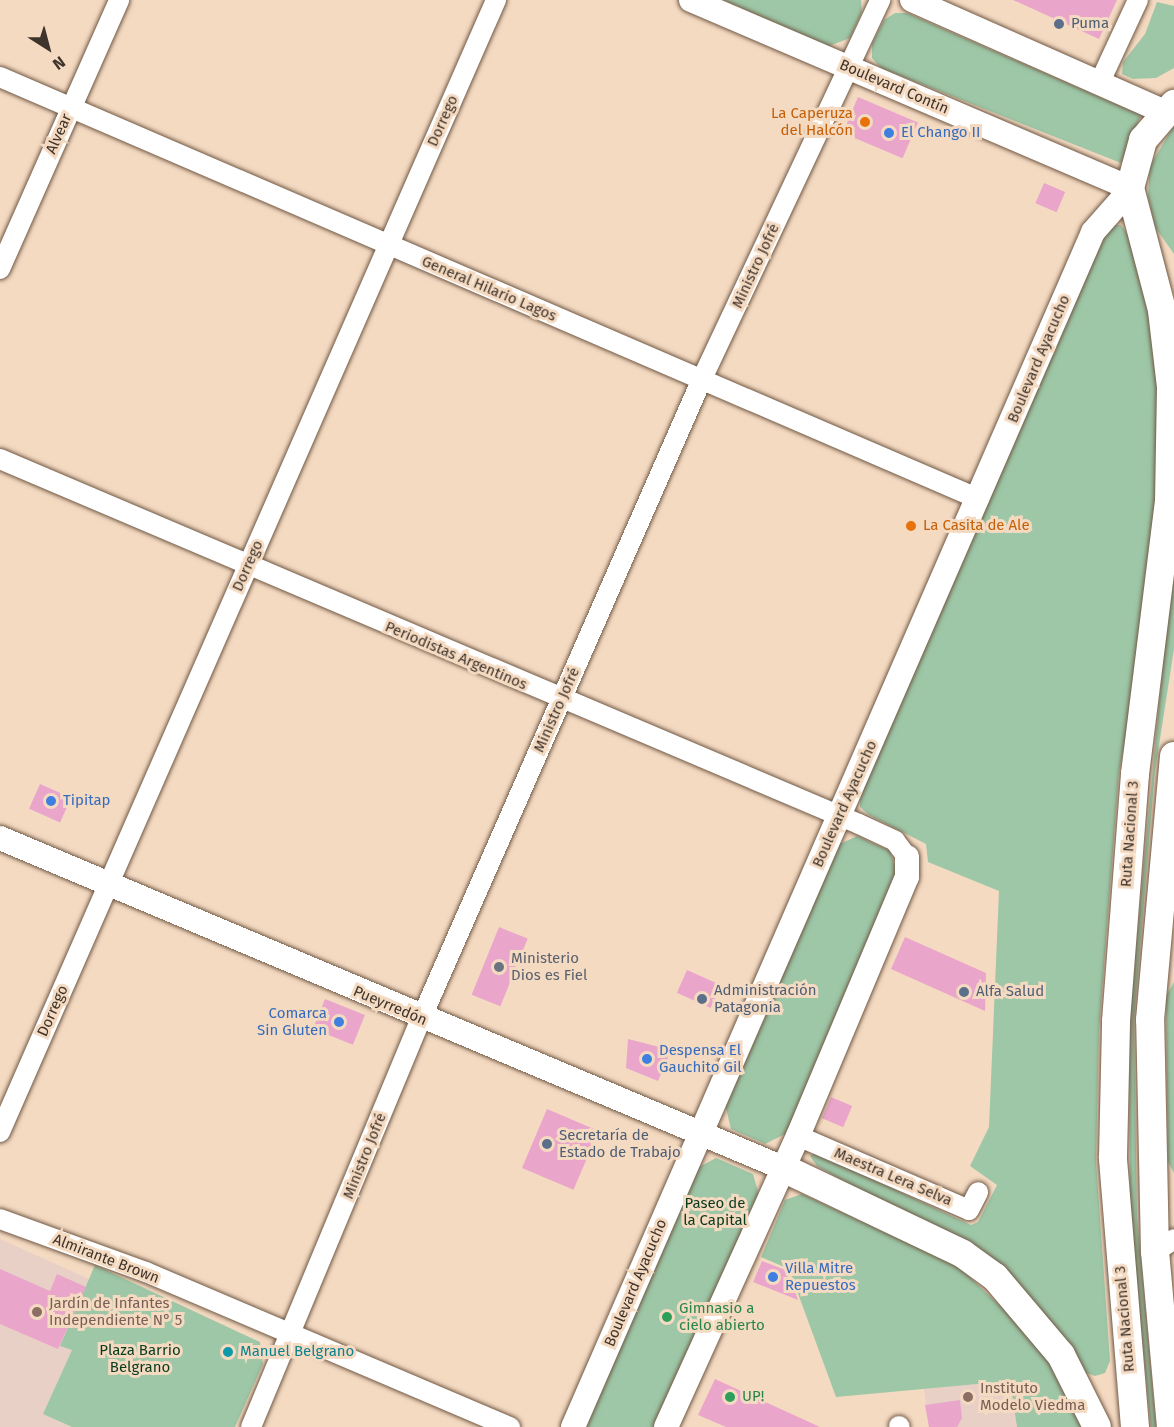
<!DOCTYPE html>
<html>
<head>
<meta charset="utf-8">
<style>
	body { margin:0 }
	#map { position:relative; width:1174px; height:1427px; overflow:hidden; background:#f5dac2; font-family:"Fira Sans",sans-serif }
	div>[style] { position:absolute }
	[style*='--x'] { left:calc(var(--x)*1px); top:calc(var(--y)*1px); width:calc(var(--w)*1px); rotate:calc(var(--a)*1deg) }
	.education>* { inset:0; background:#e8d0c7 }
	.green>* { inset:0; background:#9dc7a7 }
	.building>* { inset:0; background:#eaa5ca; transform-origin:0 0 }
	.roads { filter:drop-shadow(0 0 2px #6f5844) drop-shadow(0 0 2px #6f5844) }
	.minor>* { height:20px; margin:-10px; padding:0 10px; transform-origin:10px; border-radius:10px; background:#fff }
	.major>* { height:24px; margin:-12px; padding:0 12px; transform-origin:12px; border-radius:12px; background:#fff }
	.highway>* { height:28px; margin:-14px; padding:0 14px; transform-origin:14px; border-radius:14px; background:#fff }
	.dots>* { width:16px; height:16px; translate:-50% -50%; box-sizing:border-box; border:3px solid #f5dac2; border-radius:50% }
	span { translate:-50% -50%; white-space:nowrap; text-align:center; line-height:1.15; -webkit-text-stroke:6px #f5dac2; paint-order:stroke }
	.service-label { font-size:15px; color:#4e5e75 }
	.left { translate:0 -50%; text-align:left }
	.street-label { font-size:15px; color:#3f342b }
	.food-label { font-size:15px; color:#c56008 }
	.right { translate:-100% -50%; text-align:right }
	.shop-label { font-size:15px; color:#366cbe }
	.worship-label { font-size:15px; color:#5b616d }
	.park-label { font-size:15px; color:#083a1c }
	.education-label { font-size:15px; color:#785e54 }
	.leisure-label { font-size:15px; color:#27864d }
	.culture-label { font-size:15px; color:#0d838f }
	.north { position:absolute; left:18px; top:18px; width:60px; height:60px; -webkit-text-stroke:4px #f5dac2; paint-order:stroke; rotate:144deg; font-size:16px; font-weight:700; line-height:24px; text-align:center; color:#3f342b }
	.north::after { content:''; display:block; margin:auto; width:21px; height:27px; background:#3f342b; clip-path:polygon(50% 0,100% 100%,50% 72%,0 100%) }
</style>
</head>
<body>
<div id="map">
	<div class="education">
		<i style="clip-path:polygon(0 1239px,89px 1279px,61px 1346px,72px 1350px,43px 1414px,72px 1427px,0 1427px)"></i>
		<i style="clip-path:polygon(1010px 1381px,1017px 1427px,929px 1427px,924px 1389px)"></i>
	</div>
	<div class="green">
		<i style="clip-path:polygon(723px 0,861px 0,862px 12px,850px 38px,829px 46px)"></i>
		<i style="clip-path:polygon(1157px 2px,1174px 6px,1174px 68px,1156px 78px,1133px 79px,1122px 74px,1123px 62px,1145px 34px)"></i>
		<i style="clip-path:polygon(895px 13px,907px 13px,1141px 115px,1121px 163px,881px 68px,872px 58px,872px 44px,884px 20px)"></i>
		<i style="clip-path:polygon(1174px 125px,1174px 254px,1155px 227px,1148px 196px,1150px 166px)"></i>
		<i style="clip-path:polygon(1114px 225px,1121px 225px,1128px 235px,1159px 355px,1162px 392px,1148px 623px,1119px 772px,1099px 1030px,1096px 1161px,1110px 1361px,1105px 1373px,1095px 1376px,1086px 1373px,1040px 1308px,1005px 1271px,817px 1166px,810px 1156px,816px 1153px,971px 1225px,978px 1222px,997px 1185px,970px 1166px,989px 1127px,999px 891px,928px 862px,926px 844px,869px 815px,860px 807px,860px 796px,1097px 240px)"></i>
		<i style="clip-path:polygon(1174px 546px,1174px 649px,1155px 771px,1134px 1021px,1137px 1216px,1156px 1427px,1151px 1427px,1130px 1217px,1129px 1021px)"></i>
		<i style="clip-path:polygon(857px 836px,890px 851px,897px 873px,787px 1133px,765px 1144px,731px 1129px,725px 1104px,838px 845px)"></i>
		<i style="clip-path:polygon(1174px 982px,1174px 1173px,1168px 1162px,1166px 996px)"></i>
		<i style="clip-path:polygon(716px 1158px,753px 1174px,759px 1195px,653px 1427px,583px 1427px,699px 1167px)"></i>
		<i style="clip-path:polygon(802px 1194px,958px 1266px,1019px 1324px,1051px 1365px,1083px 1427px,1017px 1427px,1010px 1381px,836px 1397px,789px 1269px,761px 1257px,785px 1200px)"></i>
		<i style="clip-path:polygon(95px 1265px,260px 1342px,263px 1364px,235px 1427px,72px 1427px,43px 1414px,72px 1350px,60px 1346px)"></i>
	</div>
	<div class="building">
		<i style="clip-path:polygon(1013px 0,1117px 0,1099px 39px)"></i>
		<i style="left:858px;top:97px;width:65px;height:39px;rotate:23deg"></i>
		<i style="left:1044px;top:183px;width:23px;height:22px;rotate:23deg"></i>
		<i style="left:40px;top:784px;width:34px;height:27px;rotate:24deg"></i>
		<i style="left:499px;top:927px;width:31px;height:73px;rotate:22deg"></i>
		<i style="clip-path:polygon(905px 937px,986px 973px,985px 1011px,891px 969px)"></i>
		<i style="left:687px;top:970px;width:37px;height:25px;rotate:24deg"></i>
		<i style="left:325px;top:999px;width:43px;height:32px;rotate:22deg"></i>
		<i style="clip-path:polygon(628px 1039px,671px 1050px,658px 1081px,626px 1068px)"></i>
		<i style="left:831px;top:1097px;width:23px;height:23px;rotate:23deg"></i>
		<i style="left:547px;top:1109px;width:56px;height:64px;rotate:23deg"></i>
		<i style="clip-path:polygon(762px 1261px,788px 1271px,798px 1300px,753px 1282px)"></i>
		<i style="clip-path:polygon(0 1269px,50px 1291px,57px 1274px,86px 1287px,58px 1349px,0 1324px)"></i>
		<i style="clip-path:polygon(715px 1379px,820px 1427px,726px 1427px,698px 1415px)"></i>
		<i style="clip-path:polygon(960px 1400px,962px 1418px,957px 1427px,929px 1427px,925px 1405px)"></i>
	</div>
	<div class="roads">
		<div class="minor">
			<i style="--x:0;--y:77;--w:1066;--a:23.32"></i>
			<i style="--x:1099;--y:84;--w:93;--a:-65.1"></i>
			<i style="--x:0;--y:269;--w:294;--a:-66.1"></i>
			<i style="--x:0;--y:459;--w:933;--a:23.02"></i>
			<i style="--x:859;--y:824;--w:40;--a:25"></i>
			<i style="--x:895;--y:841;--w:20;--a:53"></i>
			<i style="--x:0;--y:1132;--w:1236;--a:-66.34"></i>
			<i style="--x:798;--y:1136;--w:186;--a:23.4"></i>
			<i style="--x:969;--y:1210;--w:20;--a:-63"></i>
			<i style="--x:0;--y:1219;--w:155;--a:20"></i>
			<i style="--x:146;--y:1272;--w:396;--a:23.1"></i>
			<i style="--x:1155;--y:1252;--w:23;--a:-34"></i>
			<i style="--x:899;--y:1426;--w:1;--a:45"></i>
			<i style="--x:251;--y:1427;--w:442;--a:-67.4"></i>
			<i style="--x:421;--y:1019;--w:697;--a:-66.3"></i>
			<i style="--x:701;--y:381;--w:421;--a:-64.8"></i>
		</div>
		<div class="major">
			<i style="--x:691;--y:0;--w:478;--a:23.2"></i>
			<i style="--x:912;--y:0;--w:274;--a:23.9"></i>
			<i style="--x:0;--y:838;--w:850;--a:22.85"></i>
			<i style="--x:573;--y:1427;--w:1303;--a:-66.48"></i>
			<i style="--x:1093;--y:232;--w:56;--a:-48.6"></i>
			<i style="--x:666;--y:1427;--w:320;--a:-65.6"></i>
			<i style="--x:798;--y:1136;--w:281;--a:-67.2"></i>
			<i style="--x:907;--y:877;--w:20;--a:-90"></i>
		</div>
		<div class="highway">
			<i style="--x:783;--y:1168;--w:199;--a:25.5"></i>
			<i style="--x:963;--y:1254;--w:39;--a:36"></i>
			<i style="--x:995;--y:1277;--w:102;--a:49.8"></i>
			<i style="--x:1061;--y:1355;--w:80;--a:63.4"></i>
			<i style="--x:1135;--y:1427;--w:271;--a:-94.7"></i>
			<i style="--x:1113;--y:1157;--w:136;--a:-88.7"></i>
			<i style="--x:1116;--y:1021;--w:248;--a:-85.6"></i>
			<i style="--x:1135;--y:774;--w:274;--a:-82.9"></i>
			<i style="--x:1169;--y:502;--w:115;--a:-89"></i>
			<i style="--x:1171;--y:387;--w:78;--a:-96.7"></i>
			<i style="--x:1162;--y:310;--w:126;--a:-104.7"></i>
			<i style="--x:1130;--y:188;--w:50;--a:-74.8"></i>
			<i style="--x:1143;--y:140;--w:48;--a:-49.3"></i>
			<i style="--x:1171;--y:1427;--w:176;--a:-95.2"></i>
			<i style="--x:1155;--y:1252;--w:232;--a:-91.2"></i>
			<i style="--x:1150;--y:1020;--w:265;--a:-84.8"></i>
		</div>
	</div>
	<div class="dots">
		<i style="left:1059px;top:24px;background:#5c6f8a"></i>
		<i style="left:865px;top:122px;background:#e8710a"></i>
		<i style="left:889px;top:133px;background:#3f7fe0"></i>
		<i style="left:911px;top:526px;background:#e8710a"></i>
		<i style="left:51px;top:801px;background:#3f7fe0"></i>
		<i style="left:499px;top:967px;background:#6b7280"></i>
		<i style="left:964px;top:992px;background:#5c6f8a"></i>
		<i style="left:702px;top:999px;background:#5c6f8a"></i>
		<i style="left:339px;top:1022px;background:#3f7fe0"></i>
		<i style="left:647px;top:1059px;background:#3f7fe0"></i>
		<i style="left:547px;top:1144px;background:#5c6f8a"></i>
		<i style="left:773px;top:1277px;background:#3f7fe0"></i>
		<i style="left:37px;top:1312px;background:#8d6e63"></i>
		<i style="left:667px;top:1317px;background:#2e9e5b"></i>
		<i style="left:228px;top:1352px;background:#0f9aa8"></i>
		<i style="left:730px;top:1397px;background:#2e9e5b"></i>
		<i style="left:968px;top:1397px;background:#8d6e63"></i>
	</div>
	<div class="service-label">
		<span class="left" style="left:1071px;top:24px">Puma</span>
		<span class="left" style="left:714px;top:999px">Administración<br>Patagonia</span>
		<span class="left" style="left:976px;top:992px">Alfa Salud</span>
		<span class="left" style="left:559px;top:1144px">Secretaría de<br>Estado de Trabajo</span>
	</div>
	<div class="street-label">
		<span style="left:894px;top:87px;rotate:23deg">Boulevard Contín</span>
		<span style="left:443px;top:121px;rotate:-66deg">Dorrego</span>
		<span style="left:59px;top:134px;rotate:-66deg">Alvear</span>
		<span style="left:756px;top:266px;rotate:-65deg">Ministro Jofré</span>
		<span style="left:489px;top:289px;rotate:23deg">General Hilario Lagos</span>
		<span style="left:1039px;top:359px;rotate:-67deg">Boulevard Ayacucho</span>
		<span style="left:248px;top:566px;rotate:-66deg">Dorrego</span>
		<span style="left:456px;top:656px;rotate:23deg">Periodistas Argentinos</span>
		<span style="left:557px;top:710px;rotate:-66deg">Ministro Jofré</span>
		<span style="left:845px;top:804px;rotate:-66deg">Boulevard Ayacucho</span>
		<span style="left:1130px;top:834px;rotate:-86deg">Ruta Nacional 3</span>
		<span style="left:390px;top:1006px;rotate:23deg">Pueyrredón</span>
		<span style="left:53px;top:1011px;rotate:-66deg">Dorrego</span>
		<span style="left:365px;top:1156px;rotate:-68deg">Ministro Jofré</span>
		<span style="left:893px;top:1177px;rotate:23deg">Maestra Lera Selva</span>
		<span style="left:106px;top:1259px;rotate:21deg">Almirante Brown</span>
		<span style="left:636px;top:1283px;rotate:-67deg">Boulevard Ayacucho</span>
		<span style="left:1125px;top:1319px;rotate:-95deg">Ruta Nacional 3</span>
	</div>
	<div class="food-label">
		<span class="right" style="left:853px;top:122px">La Caperuza<br>del Halcón</span>
		<span class="left" style="left:923px;top:526px">La Casita de Ale</span>
	</div>
	<div class="shop-label">
		<span class="left" style="left:901px;top:133px">El Chango II</span>
		<span class="left" style="left:63px;top:801px">Tipitap</span>
		<span class="right" style="left:327px;top:1022px">Comarca<br>Sin Gluten</span>
		<span class="left" style="left:659px;top:1059px">Despensa El<br>Gauchito Gil</span>
		<span class="left" style="left:785px;top:1277px">Villa Mitre<br>Repuestos</span>
	</div>
	<div class="worship-label">
		<span class="left" style="left:511px;top:967px">Ministerio<br>Dios es Fiel</span>
	</div>
	<div class="park-label">
		<span style="left:715px;top:1212px">Paseo de<br>la Capital</span>
		<span style="left:140px;top:1359px">Plaza Barrio<br>Belgrano</span>
	</div>
	<div class="education-label">
		<span class="left" style="left:49px;top:1312px">Jardín de Infantes<br>Independiente N° 5</span>
		<span class="left" style="left:980px;top:1397px">Instituto<br>Modelo Viedma</span>
	</div>
	<div class="leisure-label">
		<span class="left" style="left:679px;top:1317px">Gimnasio a<br>cielo abierto</span>
		<span class="left" style="left:742px;top:1397px">UP!</span>
	</div>
	<div class="culture-label">
		<span class="left" style="left:240px;top:1352px">Manuel Belgrano</span>
	</div>
	<div class="north">N</div>
</div>
</body>
</html>
